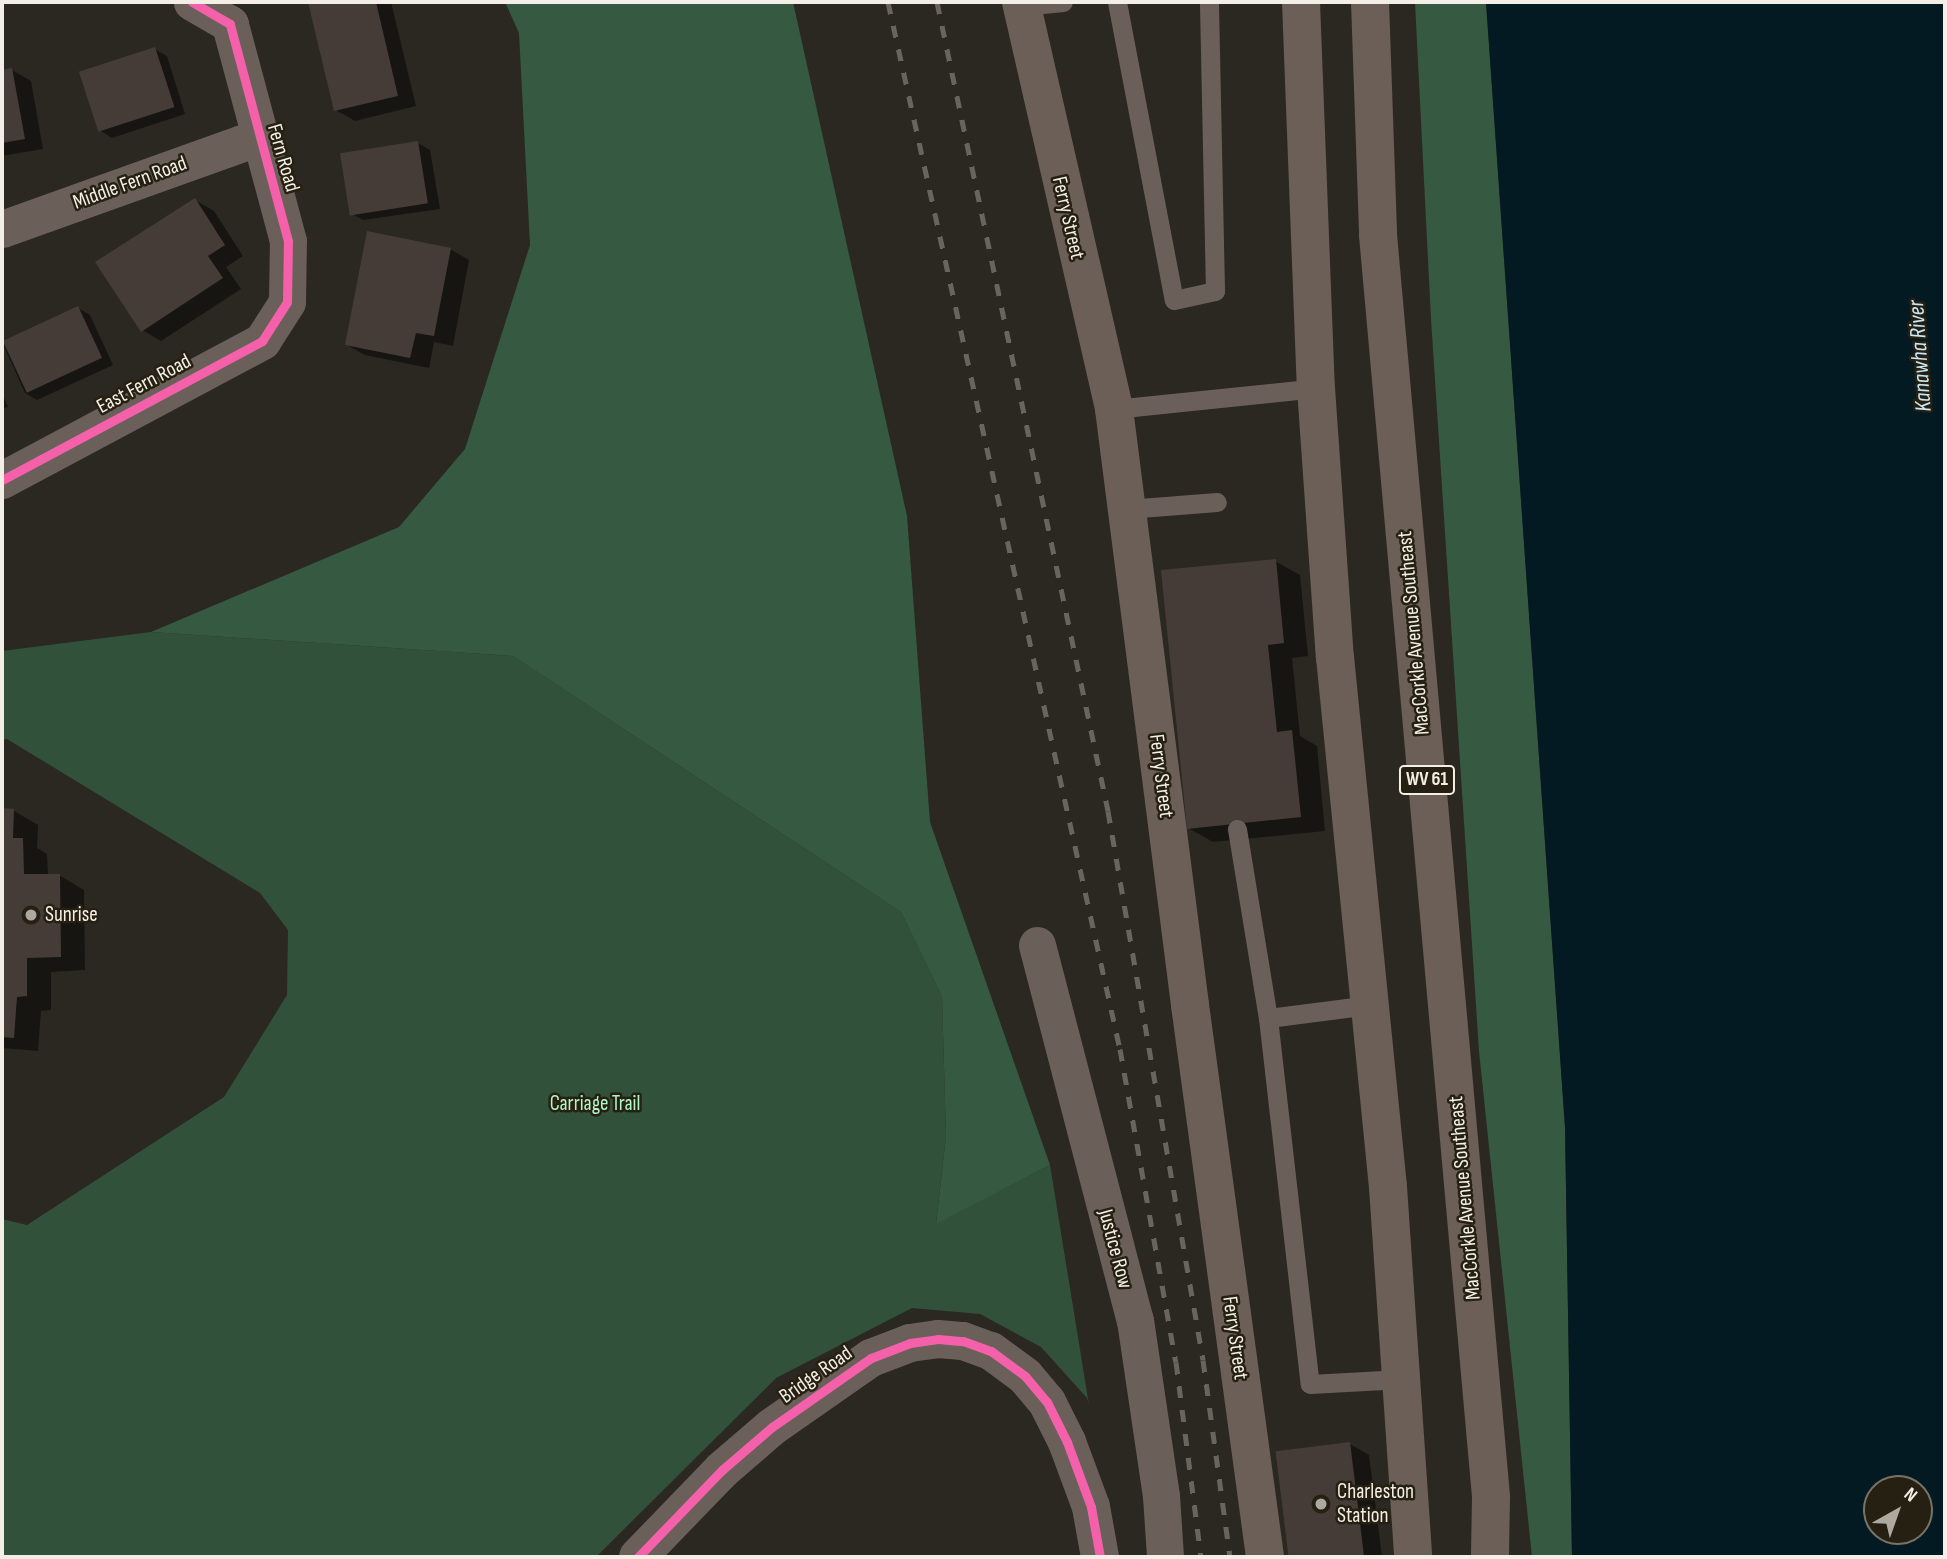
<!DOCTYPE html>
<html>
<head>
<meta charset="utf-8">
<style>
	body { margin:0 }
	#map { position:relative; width:1947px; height:1559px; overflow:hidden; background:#2b2821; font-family:"Sofia Sans Condensed",sans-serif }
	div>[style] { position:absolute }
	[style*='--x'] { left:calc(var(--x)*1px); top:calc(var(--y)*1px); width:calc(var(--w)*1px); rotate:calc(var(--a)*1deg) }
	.green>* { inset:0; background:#32513b }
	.forest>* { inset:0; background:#365941 }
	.water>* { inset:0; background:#041a23 }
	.shadow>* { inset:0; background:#0007 }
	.building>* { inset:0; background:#463c37; transform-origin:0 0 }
	.service>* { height:19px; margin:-9.5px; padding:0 9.5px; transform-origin:9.5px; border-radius:9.5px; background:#6b6059 }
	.minor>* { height:37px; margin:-18.5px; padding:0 18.5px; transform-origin:18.5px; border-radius:18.5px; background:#6b6059 }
	.tertiary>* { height:38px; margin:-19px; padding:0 19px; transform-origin:19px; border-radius:19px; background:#6b6059 }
	.primary>* { height:38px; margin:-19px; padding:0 19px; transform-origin:19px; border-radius:19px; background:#6c5f57 }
	.rail>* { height:5px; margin-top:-2.5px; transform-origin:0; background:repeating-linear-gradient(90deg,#69645c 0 12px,transparent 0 24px) }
	.cycleway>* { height:9px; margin:-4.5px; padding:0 4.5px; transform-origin:4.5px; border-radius:4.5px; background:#f560ab }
	.dots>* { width:19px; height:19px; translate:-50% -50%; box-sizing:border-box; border:4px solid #262012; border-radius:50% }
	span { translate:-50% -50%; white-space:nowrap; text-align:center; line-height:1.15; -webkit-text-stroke:5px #262012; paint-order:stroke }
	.shield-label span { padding:2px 5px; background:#262012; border:2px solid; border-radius:5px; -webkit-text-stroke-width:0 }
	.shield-label { font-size:19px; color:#f3efe6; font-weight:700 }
	.street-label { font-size:21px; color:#f3efe6 }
	.poi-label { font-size:21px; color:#f3efe6 }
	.left { translate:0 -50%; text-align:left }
	.park-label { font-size:21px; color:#aff5c5 }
	.water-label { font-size:23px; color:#c8e8f5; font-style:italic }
	.frame { position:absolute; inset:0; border:4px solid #f3efe6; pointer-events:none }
	.north { position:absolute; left:1863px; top:1475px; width:70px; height:70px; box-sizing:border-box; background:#262012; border:2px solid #787367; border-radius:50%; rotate:40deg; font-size:19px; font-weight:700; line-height:28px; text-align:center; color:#f3efe6 }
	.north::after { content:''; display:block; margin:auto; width:24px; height:32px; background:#ada9a1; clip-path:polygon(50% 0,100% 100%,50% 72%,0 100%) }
</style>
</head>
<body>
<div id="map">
	<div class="green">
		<i style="clip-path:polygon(151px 632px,513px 656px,901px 912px,942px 997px,946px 1136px,936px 1223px,1050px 1165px,1089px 1405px,1087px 1398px,1041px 1347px,980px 1314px,912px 1308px,776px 1378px,596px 1557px,2px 1557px,2px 1219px,27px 1225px,224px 1097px,287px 995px,288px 930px,260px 893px,7px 739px,2px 740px,2px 651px)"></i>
	</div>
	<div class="forest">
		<i style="clip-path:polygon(505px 2px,793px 2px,907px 516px,930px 822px,1050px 1165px,936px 1224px,946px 1136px,942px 997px,901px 912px,513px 656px,151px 632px,399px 527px,465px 449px,530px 245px,519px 33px)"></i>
		<i style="clip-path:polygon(1415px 2px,1486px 2px,1565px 1127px,1572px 1557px,1532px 1557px,1479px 1051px,1431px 319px)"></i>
	</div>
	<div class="water">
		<i style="clip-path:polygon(evenodd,1486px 2px,1945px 2px,1945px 1557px,1572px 1557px,1565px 1127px,1486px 2px,1877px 1489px,1919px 1489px,1919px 1531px,1877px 1531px,1877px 1489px)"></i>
	</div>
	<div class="shadow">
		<i style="clip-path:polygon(310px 2px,391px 2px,416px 106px,355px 121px,336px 110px)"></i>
		<i style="clip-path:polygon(154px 49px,167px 56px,185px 114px,112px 138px,99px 130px)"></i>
		<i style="clip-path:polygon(12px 70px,31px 81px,43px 149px,2px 156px,2px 72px)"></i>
		<i style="clip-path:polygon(418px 143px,430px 150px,440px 209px,363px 220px,350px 213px)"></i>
		<i style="clip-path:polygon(195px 200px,214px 211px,243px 256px,226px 267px,241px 289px,161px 341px,142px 330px)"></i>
		<i style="clip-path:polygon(450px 249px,469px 260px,453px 346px,434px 342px,429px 368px,365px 355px,347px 345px)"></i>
		<i style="clip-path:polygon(78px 308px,90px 315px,113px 365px,37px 400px,25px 393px,2px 342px)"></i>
		<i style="clip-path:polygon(2px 393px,8px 407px,2px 409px)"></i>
		<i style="clip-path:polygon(1275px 561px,1300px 575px,1308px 656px,1292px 658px,1300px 736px,1317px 746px,1325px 831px,1213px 842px,1188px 828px)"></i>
		<i style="clip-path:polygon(2px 810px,14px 811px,38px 825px,37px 848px,47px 854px,48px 875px,59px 875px,84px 890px,85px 970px,51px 972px,51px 1010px,41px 1011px,38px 1051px,2px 1048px)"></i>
		<i style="clip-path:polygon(1350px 1444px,1369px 1455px,1382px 1557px,1292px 1557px,1278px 1453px)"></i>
	</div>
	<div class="building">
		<i style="clip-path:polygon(308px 2px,376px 2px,398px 96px,334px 111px)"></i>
		<i style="left:155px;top:47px;width:63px;height:80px;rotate:72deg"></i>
		<i style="clip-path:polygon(12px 68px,25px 139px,2px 143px,2px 70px)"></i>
		<i style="left:418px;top:141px;width:63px;height:79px;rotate:81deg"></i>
		<i style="clip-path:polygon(195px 198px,225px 245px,208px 256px,223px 278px,141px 332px,95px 262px)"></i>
		<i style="clip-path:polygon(367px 231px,451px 248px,434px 336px,416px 333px,410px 358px,345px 345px)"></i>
		<i style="left:78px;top:306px;width:57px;height:83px;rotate:65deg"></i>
		<i style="clip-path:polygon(1276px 559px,1284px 643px,1268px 645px,1277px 732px,1292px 730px,1301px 817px,1187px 829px,1161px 570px)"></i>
		<i style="clip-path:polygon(2px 808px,14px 809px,13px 838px,23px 838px,24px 874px,60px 874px,61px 957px,27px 958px,27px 996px,17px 997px,14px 1038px,2px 1037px)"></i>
		<i style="left:1350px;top:1442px;width:116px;height:75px;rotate:83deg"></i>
	</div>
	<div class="service">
		<i style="--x:1117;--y:2;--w:303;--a:79.2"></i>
		<i style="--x:1174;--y:300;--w:42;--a:-12.4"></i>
		<i style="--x:1215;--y:291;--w:289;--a:-91.2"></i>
		<i style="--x:1022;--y:6;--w:41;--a:-5.6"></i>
		<i style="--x:1114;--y:409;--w:203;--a:-5.9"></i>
		<i style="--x:1127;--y:509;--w:90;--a:-4.4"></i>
		<i style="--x:1237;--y:829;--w:192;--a:80.7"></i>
		<i style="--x:1268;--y:1018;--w:368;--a:83.5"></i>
		<i style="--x:1310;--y:1384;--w:92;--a:-3.1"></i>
		<i style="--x:1268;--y:1018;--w:103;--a:-7.3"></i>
	</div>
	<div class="minor">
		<i style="--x:2;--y:229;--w:273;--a:-19.7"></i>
		<i style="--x:2;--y:480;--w:295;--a:-28.1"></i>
		<i style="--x:262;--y:341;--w:46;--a:-57.3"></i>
		<i style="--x:287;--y:302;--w:61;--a:-89.1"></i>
		<i style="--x:288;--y:241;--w:225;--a:-105"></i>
		<i style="--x:230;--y:24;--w:44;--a:-149.9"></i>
		<i style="--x:1037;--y:945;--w:388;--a:75.4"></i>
		<i style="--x:1135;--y:1320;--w:178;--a:81.6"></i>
		<i style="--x:1161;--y:1496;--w:61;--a:86.2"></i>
	</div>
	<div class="tertiary">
		<i style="--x:638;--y:1557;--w:121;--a:-46"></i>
		<i style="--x:722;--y:1470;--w:66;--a:-40.7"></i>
		<i style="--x:772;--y:1427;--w:121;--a:-34.9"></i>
		<i style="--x:871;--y:1358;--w:42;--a:-21"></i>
		<i style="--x:910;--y:1343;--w:28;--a:-8"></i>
		<i style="--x:938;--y:1339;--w:25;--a:5"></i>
		<i style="--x:963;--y:1341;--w:30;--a:20"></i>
		<i style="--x:991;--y:1351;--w:42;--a:36.3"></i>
		<i style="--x:1025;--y:1376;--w:34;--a:50"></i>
		<i style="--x:1047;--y:1402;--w:45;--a:63.4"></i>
		<i style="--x:1067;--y:1442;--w:69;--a:69.7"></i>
		<i style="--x:1091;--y:1507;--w:51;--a:79.8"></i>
	</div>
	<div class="primary">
		<i style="--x:1021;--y:2;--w:417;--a:77.1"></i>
		<i style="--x:1114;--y:409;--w:601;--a:82.73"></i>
		<i style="--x:1190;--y:1005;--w:557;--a:82.26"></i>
		<i style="--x:1301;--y:2;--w:386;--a:87.8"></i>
		<i style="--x:1316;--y:388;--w:270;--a:86"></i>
		<i style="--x:1335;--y:657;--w:533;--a:84.29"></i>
		<i style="--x:1388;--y:1187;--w:371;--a:86.1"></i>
		<i style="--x:1370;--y:2;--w:233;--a:88"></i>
		<i style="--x:1378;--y:235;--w:1267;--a:84.88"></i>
		<i style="--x:1491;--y:1497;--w:60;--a:91"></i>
	</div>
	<div class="rail">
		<i style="--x:888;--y:2;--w:1072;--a:77.51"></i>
		<i style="--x:1120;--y:1049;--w:318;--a:79.9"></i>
		<i style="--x:1176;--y:1362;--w:197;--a:82.7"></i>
		<i style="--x:937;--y:2;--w:827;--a:78.06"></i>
		<i style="--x:1108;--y:811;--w:557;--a:80.18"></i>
		<i style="--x:1203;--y:1360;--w:199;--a:82.2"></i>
	</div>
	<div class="cycleway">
		<i style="--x:2;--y:480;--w:295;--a:-28.1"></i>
		<i style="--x:262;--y:341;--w:46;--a:-57.3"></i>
		<i style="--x:287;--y:302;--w:61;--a:-89.1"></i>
		<i style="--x:288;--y:241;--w:225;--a:-105"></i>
		<i style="--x:230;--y:24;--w:44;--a:-149.9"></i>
		<i style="--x:638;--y:1557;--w:121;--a:-46"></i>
		<i style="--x:722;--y:1470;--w:66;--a:-40.7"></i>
		<i style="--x:772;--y:1427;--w:121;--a:-34.9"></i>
		<i style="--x:871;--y:1358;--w:42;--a:-21"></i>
		<i style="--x:910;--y:1343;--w:28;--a:-8"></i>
		<i style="--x:938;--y:1339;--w:25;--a:5"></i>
		<i style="--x:963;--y:1341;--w:30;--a:20"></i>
		<i style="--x:991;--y:1351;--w:42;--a:36.3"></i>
		<i style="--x:1025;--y:1376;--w:34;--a:50"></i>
		<i style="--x:1047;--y:1402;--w:45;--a:63.4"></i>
		<i style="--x:1067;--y:1442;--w:69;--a:69.7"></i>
		<i style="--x:1091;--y:1507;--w:51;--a:79.8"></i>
	</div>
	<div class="dots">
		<i style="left:31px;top:915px;background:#ada9a1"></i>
		<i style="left:1321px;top:1504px;background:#ada9a1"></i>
	</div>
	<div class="shield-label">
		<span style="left:1427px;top:780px">WV 61</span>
	</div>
	<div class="street-label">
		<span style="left:283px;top:158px;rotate:74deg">Fern Road</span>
		<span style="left:130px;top:183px;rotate:-20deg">Middle Fern Road</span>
		<span style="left:1068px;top:218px;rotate:77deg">Ferry Street</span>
		<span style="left:144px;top:384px;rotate:-28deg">East Fern Road</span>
		<span style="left:1414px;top:633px;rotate:-95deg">MacCorkle Avenue Southeast</span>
		<span style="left:1161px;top:776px;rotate:83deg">Ferry Street</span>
		<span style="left:1465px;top:1198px;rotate:-95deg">MacCorkle Avenue Southeast</span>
		<span style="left:1115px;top:1249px;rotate:75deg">Justice Row</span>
		<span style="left:1235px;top:1338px;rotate:82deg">Ferry Street</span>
		<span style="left:816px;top:1375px;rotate:-35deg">Bridge Road</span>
	</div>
	<div class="poi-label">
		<span class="left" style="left:45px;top:915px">Sunrise</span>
		<span class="left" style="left:1337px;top:1504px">Charleston<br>Station</span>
	</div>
	<div class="park-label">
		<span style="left:595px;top:1104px">Carriage Trail</span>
	</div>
	<div class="water-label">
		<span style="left:1920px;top:356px;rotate:-94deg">Kanawha River</span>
	</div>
	<div class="frame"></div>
	<div class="north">N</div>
</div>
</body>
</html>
